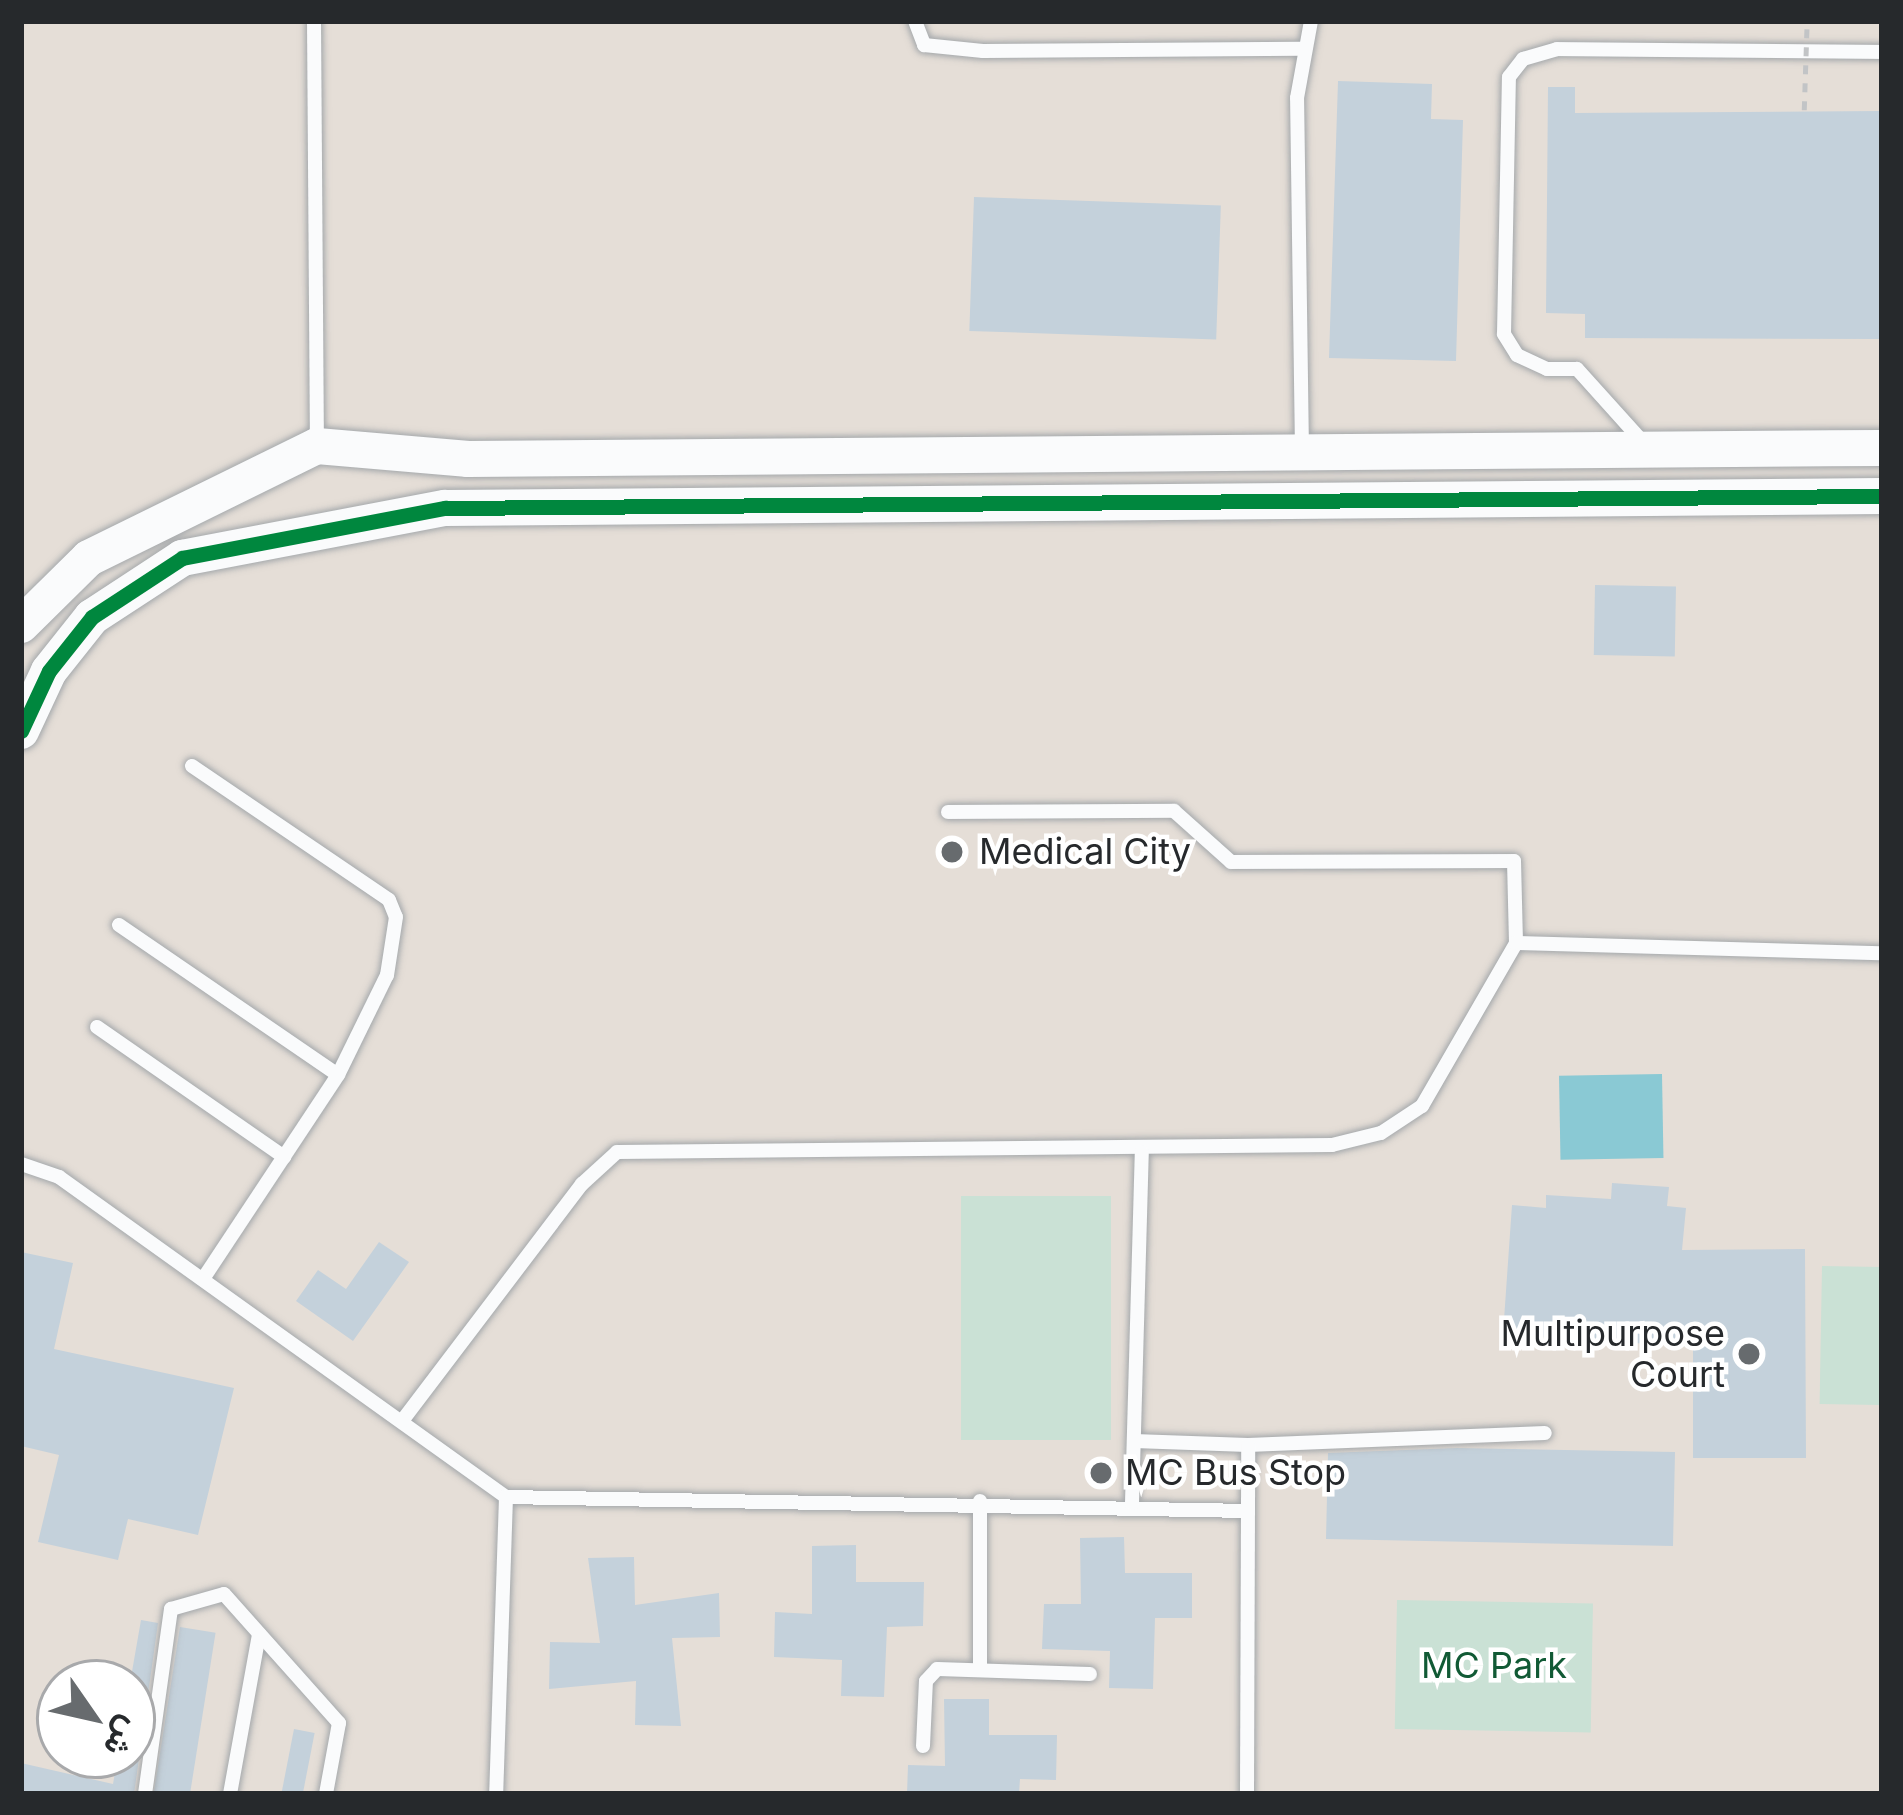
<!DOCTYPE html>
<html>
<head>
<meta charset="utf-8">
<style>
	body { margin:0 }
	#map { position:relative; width:1903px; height:1815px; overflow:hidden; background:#e1e6ea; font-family:Inter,Vazirmatn,sans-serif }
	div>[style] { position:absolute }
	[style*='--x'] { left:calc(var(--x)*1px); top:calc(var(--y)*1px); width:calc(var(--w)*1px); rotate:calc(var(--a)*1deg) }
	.medical>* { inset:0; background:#e5ded7 }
	.green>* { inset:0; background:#cae1d5; transform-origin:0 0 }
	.water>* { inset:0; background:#8ac9d4; transform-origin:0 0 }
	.building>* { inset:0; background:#c4d1db; transform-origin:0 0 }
	.roads { filter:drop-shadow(0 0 3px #a4a8ab) drop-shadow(0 0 3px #a4a8ab) }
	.lane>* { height:14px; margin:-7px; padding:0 7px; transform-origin:7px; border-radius:7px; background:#fafbfc }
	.secondary>* { height:36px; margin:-18px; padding:0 18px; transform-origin:18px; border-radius:18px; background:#fafbfc }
	.path-bridge>* { height:4.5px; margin-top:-2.25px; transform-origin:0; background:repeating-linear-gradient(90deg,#c2c4c6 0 9px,transparent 0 18px) }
	.cycleway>* { height:15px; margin:-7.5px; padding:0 7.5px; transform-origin:7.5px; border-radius:7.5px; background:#00873e }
	.dots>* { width:33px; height:33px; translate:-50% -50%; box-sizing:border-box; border:6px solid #fff; border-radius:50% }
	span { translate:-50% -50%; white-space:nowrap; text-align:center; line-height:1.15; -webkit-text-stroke:9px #fff; paint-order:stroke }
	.poi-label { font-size:36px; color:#26292c }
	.left { translate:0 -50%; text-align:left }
	.right { translate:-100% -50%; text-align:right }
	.park-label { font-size:36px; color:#115a35 }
	.frame { position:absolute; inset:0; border:24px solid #26292c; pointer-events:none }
	.north { position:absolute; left:36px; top:1659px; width:120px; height:120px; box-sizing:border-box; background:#fff; border:3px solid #a8a9ab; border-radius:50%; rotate:124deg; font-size:33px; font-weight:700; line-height:48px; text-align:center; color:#26292c }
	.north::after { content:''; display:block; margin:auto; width:42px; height:54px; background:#676b6e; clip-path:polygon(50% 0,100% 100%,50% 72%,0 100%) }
</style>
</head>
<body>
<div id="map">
	<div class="medical">
		<i style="clip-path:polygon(evenodd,21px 21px,1882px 21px,1882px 1794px,21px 1794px,21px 21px,60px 1683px,132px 1683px,132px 1755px,60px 1755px,60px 1683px)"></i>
	</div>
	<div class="green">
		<i style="left:961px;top:1196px;width:150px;height:244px"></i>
		<i style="left:1822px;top:1266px;width:60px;height:138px;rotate:1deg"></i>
		<i style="left:1397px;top:1600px;width:196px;height:129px;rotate:1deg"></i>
	</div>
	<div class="water">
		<i style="left:1662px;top:1074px;width:84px;height:103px;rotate:89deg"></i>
	</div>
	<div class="building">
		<i style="clip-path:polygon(1338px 81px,1432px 84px,1431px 119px,1463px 120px,1456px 361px,1329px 358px)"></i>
		<i style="clip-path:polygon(1548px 87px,1575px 87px,1575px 113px,1882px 111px,1882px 339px,1585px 338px,1585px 314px,1546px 313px)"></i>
		<i style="left:974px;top:197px;width:247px;height:134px;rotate:2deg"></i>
		<i style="left:1595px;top:585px;width:81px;height:70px;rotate:1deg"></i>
		<i style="clip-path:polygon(1612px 1183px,1669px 1187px,1667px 1206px,1686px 1208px,1682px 1250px,1805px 1249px,1806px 1458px,1693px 1458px,1693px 1347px,1503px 1334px,1512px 1205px,1546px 1208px,1546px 1195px,1611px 1199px)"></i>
		<i style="clip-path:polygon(379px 1242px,409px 1262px,353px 1341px,296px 1301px,318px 1270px,346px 1289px)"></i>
		<i style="clip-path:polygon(21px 1252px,73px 1263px,54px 1349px,234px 1388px,198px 1535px,128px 1519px,118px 1560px,38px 1542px,59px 1455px,21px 1446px)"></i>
		<i style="clip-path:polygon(1457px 1448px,1675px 1452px,1673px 1546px,1326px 1539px,1328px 1453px)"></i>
		<i style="clip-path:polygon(1124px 1537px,1125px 1573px,1192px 1573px,1192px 1618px,1155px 1618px,1153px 1689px,1109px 1688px,1110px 1651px,1042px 1649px,1044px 1604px,1081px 1604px,1080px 1538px)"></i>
		<i style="clip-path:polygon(856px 1545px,856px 1582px,924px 1582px,923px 1626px,887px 1627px,884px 1697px,841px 1696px,842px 1660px,774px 1657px,775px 1612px,812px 1614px,812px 1546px)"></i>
		<i style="clip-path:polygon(634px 1557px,635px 1605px,719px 1593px,720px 1637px,672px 1638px,681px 1726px,635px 1725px,636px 1681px,549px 1689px,550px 1642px,600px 1643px,588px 1558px)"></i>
		<i style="clip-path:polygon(141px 1620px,158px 1623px,134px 1794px,21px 1794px,21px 1763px,113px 1784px,118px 1755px,132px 1755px,130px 1683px)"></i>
		<i style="left:180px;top:1627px;width:36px;height:169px;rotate:9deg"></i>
		<i style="clip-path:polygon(944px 1699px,989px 1699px,989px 1735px,1057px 1735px,1056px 1780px,1020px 1779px,1019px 1794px,907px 1794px,908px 1765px,945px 1766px)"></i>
		<i style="left:294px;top:1729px;width:21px;height:66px;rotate:11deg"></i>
	</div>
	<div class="roads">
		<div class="lane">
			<i style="--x:314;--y:21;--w:421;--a:89.6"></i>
			<i style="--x:915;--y:21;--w:26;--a:69"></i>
			<i style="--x:924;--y:45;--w:59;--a:5.8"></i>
			<i style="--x:983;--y:51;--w:318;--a:-0.4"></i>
			<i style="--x:1641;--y:440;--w:96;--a:-132"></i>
			<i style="--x:1577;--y:369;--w:30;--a:180"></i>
			<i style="--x:1547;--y:369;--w:33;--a:-155"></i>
			<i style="--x:1517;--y:355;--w:25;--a:-122"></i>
			<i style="--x:1504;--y:334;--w:257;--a:-88.9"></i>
			<i style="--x:1509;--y:77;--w:23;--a:-52"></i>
			<i style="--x:1523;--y:59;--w:35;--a:-16"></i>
			<i style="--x:1557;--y:49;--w:325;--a:0.5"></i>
			<i style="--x:1302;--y:451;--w:353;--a:-90.8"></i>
			<i style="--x:1297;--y:98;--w:78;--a:-79.7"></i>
			<i style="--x:192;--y:766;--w:238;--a:34.2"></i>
			<i style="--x:389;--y:900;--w:18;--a:68"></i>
			<i style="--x:396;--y:917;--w:59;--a:98.8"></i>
			<i style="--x:387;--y:975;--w:111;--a:116.1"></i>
			<i style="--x:338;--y:1075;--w:245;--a:123.5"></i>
			<i style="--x:948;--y:812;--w:226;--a:-0.3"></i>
			<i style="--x:1174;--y:811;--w:76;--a:41.8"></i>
			<i style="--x:1231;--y:862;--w:283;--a:-0.2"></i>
			<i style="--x:1514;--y:861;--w:82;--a:88.6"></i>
			<i style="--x:119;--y:925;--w:265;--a:34.4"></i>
			<i style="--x:97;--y:1027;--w:228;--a:34.8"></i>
			<i style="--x:21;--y:1164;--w:40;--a:18.9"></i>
			<i style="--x:59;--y:1177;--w:550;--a:35.6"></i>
			<i style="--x:506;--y:1497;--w:297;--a:91.9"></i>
			<i style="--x:402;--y:1421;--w:298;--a:-52.8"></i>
			<i style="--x:582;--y:1184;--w:47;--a:-42.4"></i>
			<i style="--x:617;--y:1152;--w:715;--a:-0.56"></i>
			<i style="--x:1332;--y:1145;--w:50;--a:-13.8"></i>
			<i style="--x:1381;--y:1133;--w:49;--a:-33.4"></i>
			<i style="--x:1422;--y:1106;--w:188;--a:-60"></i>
			<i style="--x:1516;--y:943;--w:366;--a:1.6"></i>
			<i style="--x:1134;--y:1441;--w:114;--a:2"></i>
			<i style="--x:1248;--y:1445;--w:297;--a:-2.3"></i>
			<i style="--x:506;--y:1497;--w:742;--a:1.08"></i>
			<i style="--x:980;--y:1501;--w:168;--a:90"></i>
			<i style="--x:1132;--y:1503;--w:351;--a:-88.4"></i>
			<i style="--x:923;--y:1746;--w:65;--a:-87.4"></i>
			<i style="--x:926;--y:1681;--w:16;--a:-47"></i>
			<i style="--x:937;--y:1669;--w:153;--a:1.9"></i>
			<i style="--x:145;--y:1794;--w:187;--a:-82"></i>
			<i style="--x:171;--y:1609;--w:55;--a:-15.8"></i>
			<i style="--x:224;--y:1594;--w:173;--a:48.3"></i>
			<i style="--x:339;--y:1723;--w:72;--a:100.4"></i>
			<i style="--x:230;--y:1794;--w:163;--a:-79.7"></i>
			<i style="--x:1247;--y:1794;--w:349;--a:-89.8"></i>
		</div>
		<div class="secondary">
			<i style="--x:21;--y:625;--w:95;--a:-44.6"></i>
			<i style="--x:89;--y:558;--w:254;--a:-26.2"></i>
			<i style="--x:317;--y:446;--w:152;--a:4.9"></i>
			<i style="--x:468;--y:459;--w:1414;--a:-0.45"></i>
			<i style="--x:21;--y:731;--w:66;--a:-65"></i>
			<i style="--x:49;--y:671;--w:69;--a:-51.5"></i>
			<i style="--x:92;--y:617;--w:108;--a:-33.2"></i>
			<i style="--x:182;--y:558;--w:268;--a:-10.8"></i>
			<i style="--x:445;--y:508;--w:1437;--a:-0.48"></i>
		</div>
	</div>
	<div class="path-bridge">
		<i style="--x:1804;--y:110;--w:89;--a:-88.1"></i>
	</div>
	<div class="cycleway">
		<i style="--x:21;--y:731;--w:66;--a:-65"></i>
		<i style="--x:49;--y:671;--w:69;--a:-51.5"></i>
		<i style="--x:92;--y:617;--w:108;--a:-33.2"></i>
		<i style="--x:182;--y:558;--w:268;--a:-10.8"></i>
		<i style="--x:445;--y:508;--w:1437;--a:-0.48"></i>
	</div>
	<div class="dots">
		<i style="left:952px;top:852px;background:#676b6e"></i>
		<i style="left:1749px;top:1354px;background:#676b6e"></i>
		<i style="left:1101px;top:1473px;background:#676b6e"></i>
	</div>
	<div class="poi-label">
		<span class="left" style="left:979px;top:852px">Medical City</span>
		<span class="right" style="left:1725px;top:1354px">Multipurpose<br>Court</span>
		<span class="left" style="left:1125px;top:1473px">MC Bus Stop</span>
	</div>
	<div class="park-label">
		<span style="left:1494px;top:1666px">MC Park</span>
	</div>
	<div class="frame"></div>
	<div class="north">ش</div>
</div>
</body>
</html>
